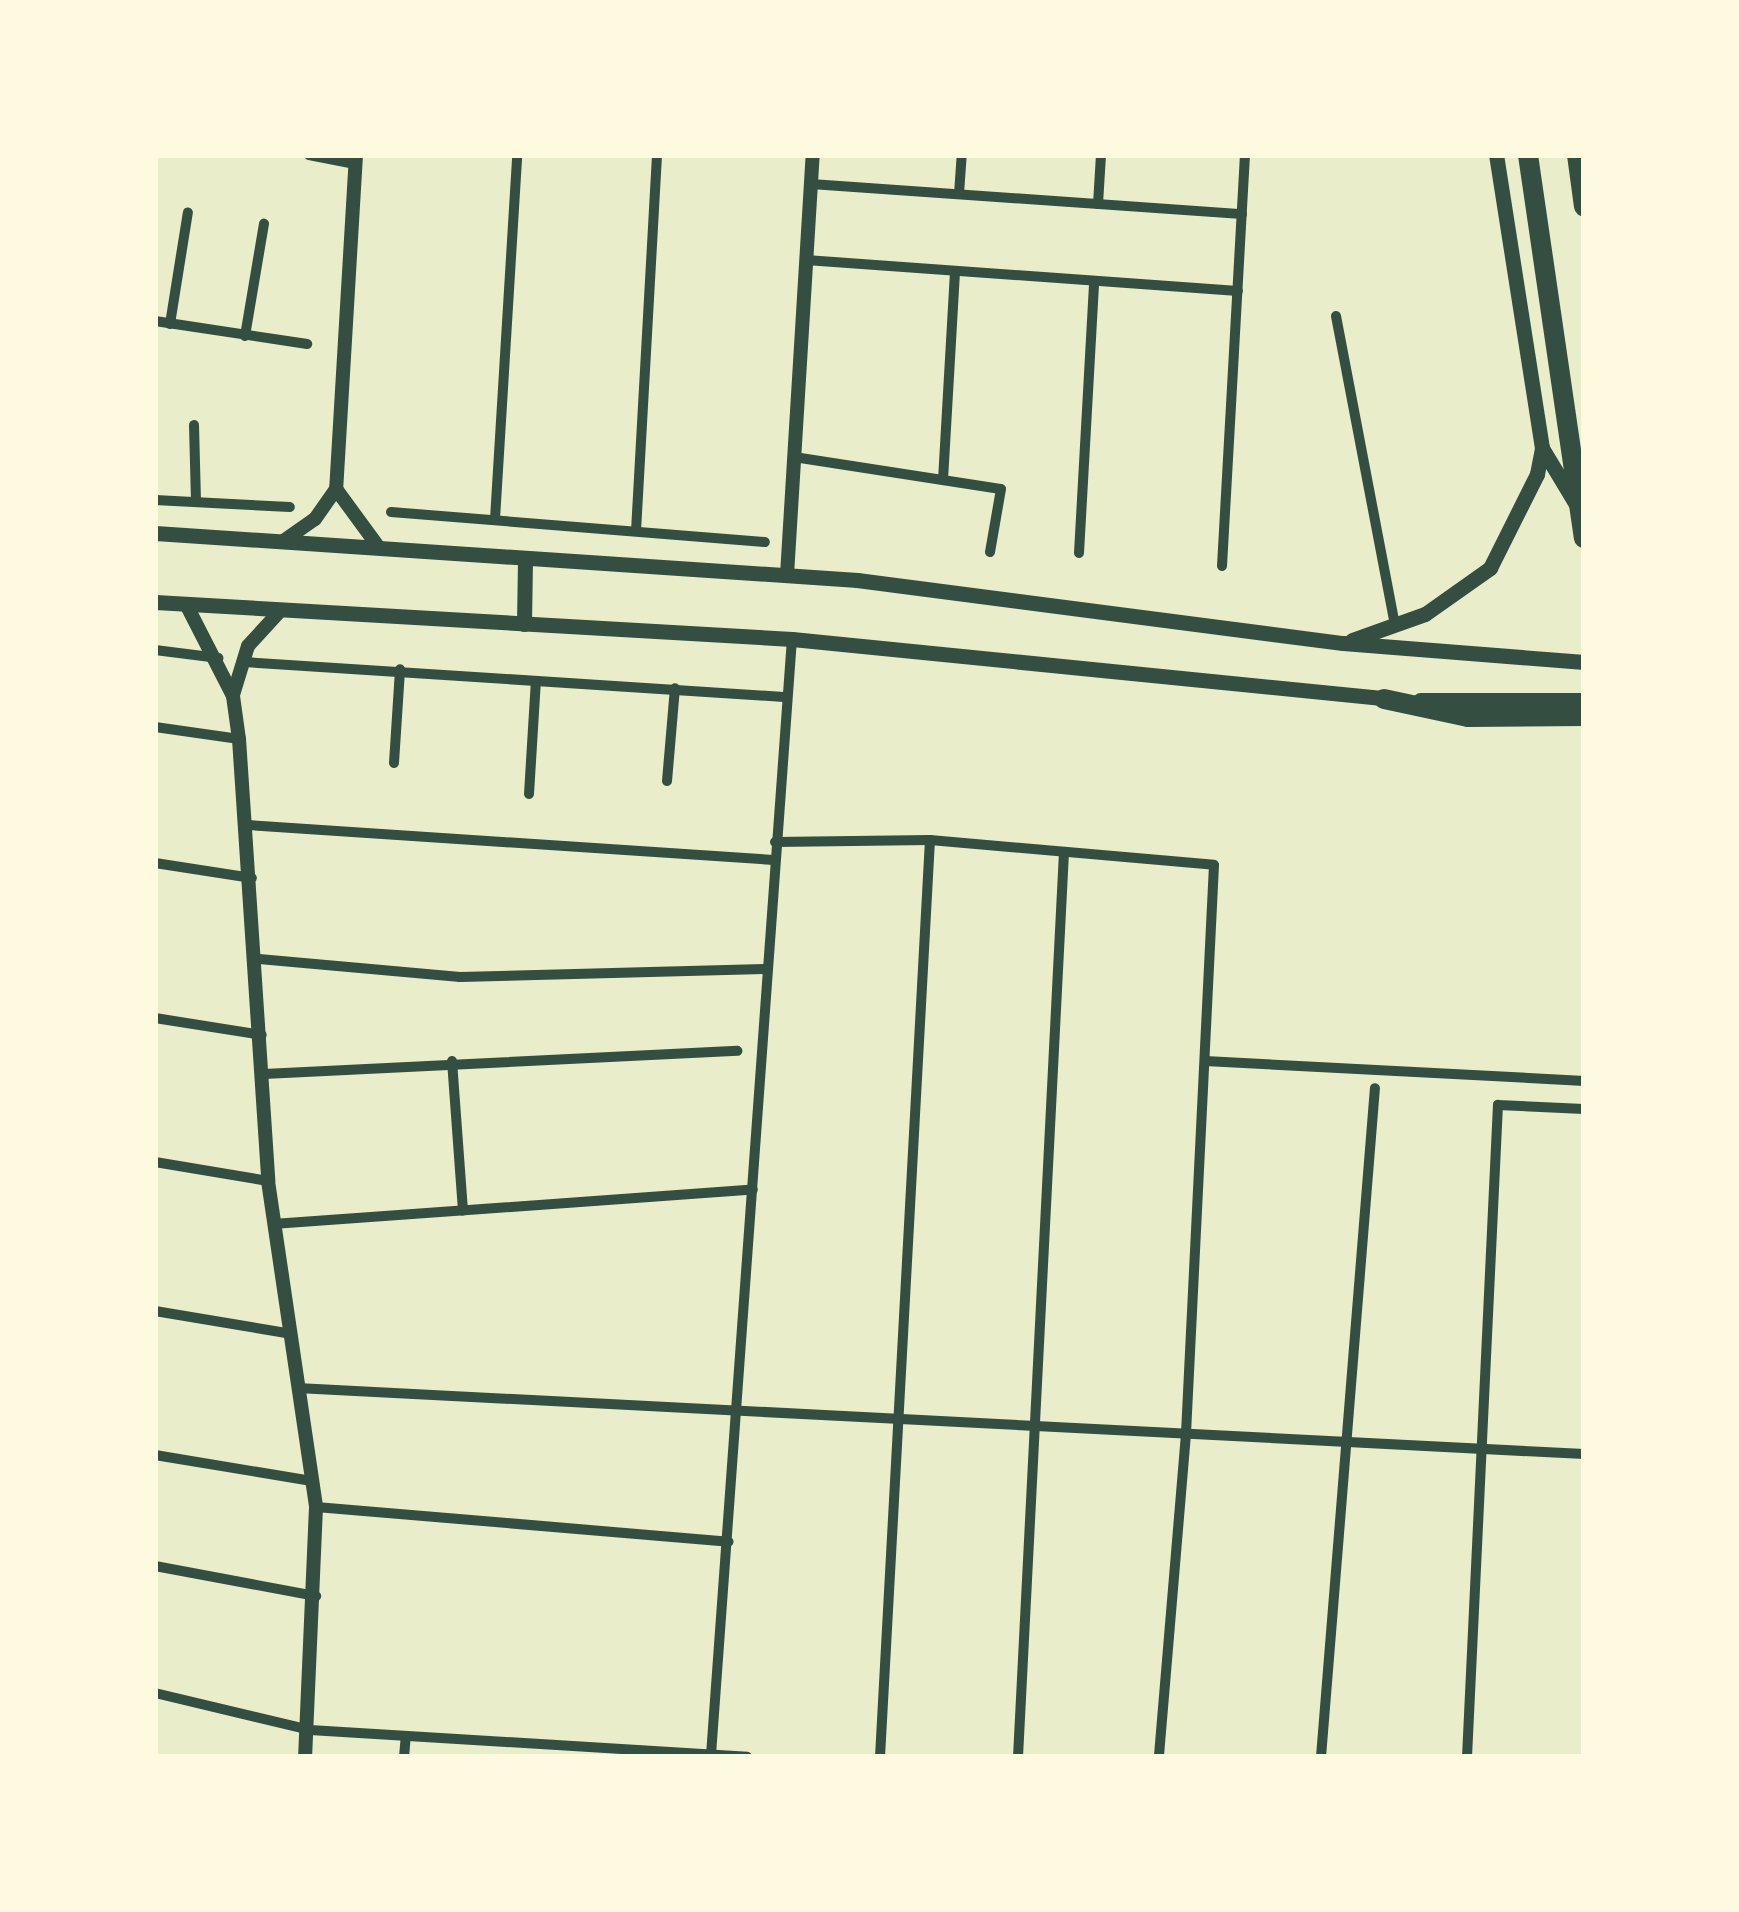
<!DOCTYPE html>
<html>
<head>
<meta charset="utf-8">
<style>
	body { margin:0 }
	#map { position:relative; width:1739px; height:1912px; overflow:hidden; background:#e9edc9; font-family:"Roboto Condensed",sans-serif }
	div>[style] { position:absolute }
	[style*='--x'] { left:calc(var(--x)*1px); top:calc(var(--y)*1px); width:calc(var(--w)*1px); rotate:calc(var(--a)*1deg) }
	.minor>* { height:10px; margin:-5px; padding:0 5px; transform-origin:5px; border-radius:5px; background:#344e41 }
	.tertiary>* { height:14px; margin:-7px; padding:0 7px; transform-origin:7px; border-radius:7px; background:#344e41 }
	.secondary>* { height:15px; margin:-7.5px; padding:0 7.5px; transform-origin:7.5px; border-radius:7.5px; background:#344e41 }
	.trunk>* { height:20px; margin:-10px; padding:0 10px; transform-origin:10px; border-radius:10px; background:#344e41 }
	span { translate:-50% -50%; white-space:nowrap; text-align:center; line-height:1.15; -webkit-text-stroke:9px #fefae0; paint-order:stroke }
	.frame { position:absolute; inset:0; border:158px solid #fefae0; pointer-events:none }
</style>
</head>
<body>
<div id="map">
	<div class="minor">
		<i style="--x:309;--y:155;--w:47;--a:11.1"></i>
		<i style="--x:811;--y:184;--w:432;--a:4"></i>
		<i style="--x:959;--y:194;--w:39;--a:-86"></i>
		<i style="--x:1098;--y:204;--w:49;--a:-86.5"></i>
		<i style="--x:806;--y:260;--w:433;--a:4.1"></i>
		<i style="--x:1336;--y:316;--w:315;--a:79.2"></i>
		<i style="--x:155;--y:321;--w:154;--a:8.6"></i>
		<i style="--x:170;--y:324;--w:113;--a:-80.9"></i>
		<i style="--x:245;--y:336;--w:114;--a:-80.4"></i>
		<i style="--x:194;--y:425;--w:77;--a:88.5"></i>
		<i style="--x:794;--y:457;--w:209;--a:8.8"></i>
		<i style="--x:1001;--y:489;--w:64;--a:99.9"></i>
		<i style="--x:943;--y:480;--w:209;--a:-86.7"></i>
		<i style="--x:155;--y:500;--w:135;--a:3"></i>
		<i style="--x:391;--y:512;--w:375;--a:4.6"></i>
		<i style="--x:495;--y:519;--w:365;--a:-86.5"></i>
		<i style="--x:636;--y:531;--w:377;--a:-86.8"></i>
		<i style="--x:1079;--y:553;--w:272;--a:-86.8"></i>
		<i style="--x:1222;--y:566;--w:412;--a:-86.8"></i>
		<i style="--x:155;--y:650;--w:64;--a:7.2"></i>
		<i style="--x:244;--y:662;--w:541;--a:3.71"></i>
		<i style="--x:155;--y:727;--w:85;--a:8.1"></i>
		<i style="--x:394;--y:763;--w:94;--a:-86.3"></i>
		<i style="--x:667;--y:781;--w:93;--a:-85.1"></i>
		<i style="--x:529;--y:794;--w:113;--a:-86.5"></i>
		<i style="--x:247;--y:825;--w:528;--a:3.8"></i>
		<i style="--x:775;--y:842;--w:155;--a:-0.7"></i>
		<i style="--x:930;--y:840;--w:285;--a:5"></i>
		<i style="--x:1214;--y:865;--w:570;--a:92.82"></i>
		<i style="--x:1186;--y:1434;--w:324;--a:94.8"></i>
		<i style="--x:155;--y:863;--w:98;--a:8.8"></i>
		<i style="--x:259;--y:959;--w:202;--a:5.1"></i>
		<i style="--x:460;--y:977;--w:307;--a:-1.5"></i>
		<i style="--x:155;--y:1018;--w:108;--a:9"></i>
		<i style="--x:452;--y:1061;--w:150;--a:85.8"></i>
		<i style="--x:1205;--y:1061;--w:380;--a:3"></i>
		<i style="--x:264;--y:1074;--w:474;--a:-2.8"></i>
		<i style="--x:155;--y:1162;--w:115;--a:9.5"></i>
		<i style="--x:273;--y:1224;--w:481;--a:-4.1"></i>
		<i style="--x:155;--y:1311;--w:133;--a:9.5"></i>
		<i style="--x:297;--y:1388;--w:1289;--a:2.94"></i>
		<i style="--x:155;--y:1455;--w:159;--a:9.4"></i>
		<i style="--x:316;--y:1507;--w:414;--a:4.8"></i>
		<i style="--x:155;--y:1566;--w:164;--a:10.6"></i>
		<i style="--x:155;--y:1693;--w:159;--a:13.4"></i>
		<i style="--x:310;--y:1730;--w:438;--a:3.5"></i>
		<i style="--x:711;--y:1755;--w:1119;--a:-85.85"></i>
		<i style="--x:404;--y:1757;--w:21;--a:-85"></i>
		<i style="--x:880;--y:1757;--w:918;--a:-86.88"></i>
		<i style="--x:1018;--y:1757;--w:906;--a:-87.09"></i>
		<i style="--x:1321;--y:1757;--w:671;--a:-85.39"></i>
		<i style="--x:1467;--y:1757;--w:653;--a:-87.28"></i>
		<i style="--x:1498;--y:1105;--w:86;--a:2.7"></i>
	</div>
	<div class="tertiary">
		<i style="--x:356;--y:155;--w:335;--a:93.4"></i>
		<i style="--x:336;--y:489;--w:69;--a:53.8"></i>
		<i style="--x:282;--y:542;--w:40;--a:-34.9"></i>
		<i style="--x:315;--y:519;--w:37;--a:-55"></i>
		<i style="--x:787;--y:575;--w:421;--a:-86.5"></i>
		<i style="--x:186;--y:604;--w:103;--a:62.9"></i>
		<i style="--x:233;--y:696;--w:43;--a:82.1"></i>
		<i style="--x:239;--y:739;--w:443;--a:86.2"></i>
		<i style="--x:268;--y:1181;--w:330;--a:81.6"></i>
		<i style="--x:316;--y:1507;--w:250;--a:92.5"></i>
		<i style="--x:233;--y:695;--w:51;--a:-73"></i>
		<i style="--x:248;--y:646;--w:49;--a:-47.5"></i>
	</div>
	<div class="secondary">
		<i style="--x:1542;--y:448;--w:79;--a:58.9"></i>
		<i style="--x:155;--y:533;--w:704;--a:3.83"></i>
		<i style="--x:857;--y:580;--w:490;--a:7.4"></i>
		<i style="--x:1343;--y:643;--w:242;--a:4.5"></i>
		<i style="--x:155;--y:602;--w:638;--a:3.32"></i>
		<i style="--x:792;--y:639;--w:603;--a:5.71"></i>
		<i style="--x:524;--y:624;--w:66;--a:-89.1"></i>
		<i style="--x:1352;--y:640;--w:77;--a:-19.6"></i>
		<i style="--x:1425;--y:614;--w:80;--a:-35.3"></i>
		<i style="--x:1490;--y:568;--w:105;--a:-63.4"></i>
		<i style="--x:1537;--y:474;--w:26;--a:-79"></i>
		<i style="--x:1542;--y:448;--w:297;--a:-98.9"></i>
		<i style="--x:1420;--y:700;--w:164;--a:0"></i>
	</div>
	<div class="trunk">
		<i style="--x:1528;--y:155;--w:387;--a:81.7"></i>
		<i style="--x:1577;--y:155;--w:52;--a:82.3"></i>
		<i style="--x:1384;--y:699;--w:86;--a:12.1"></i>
		<i style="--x:1468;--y:717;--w:116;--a:-0.5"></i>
	</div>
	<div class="frame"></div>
</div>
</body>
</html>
